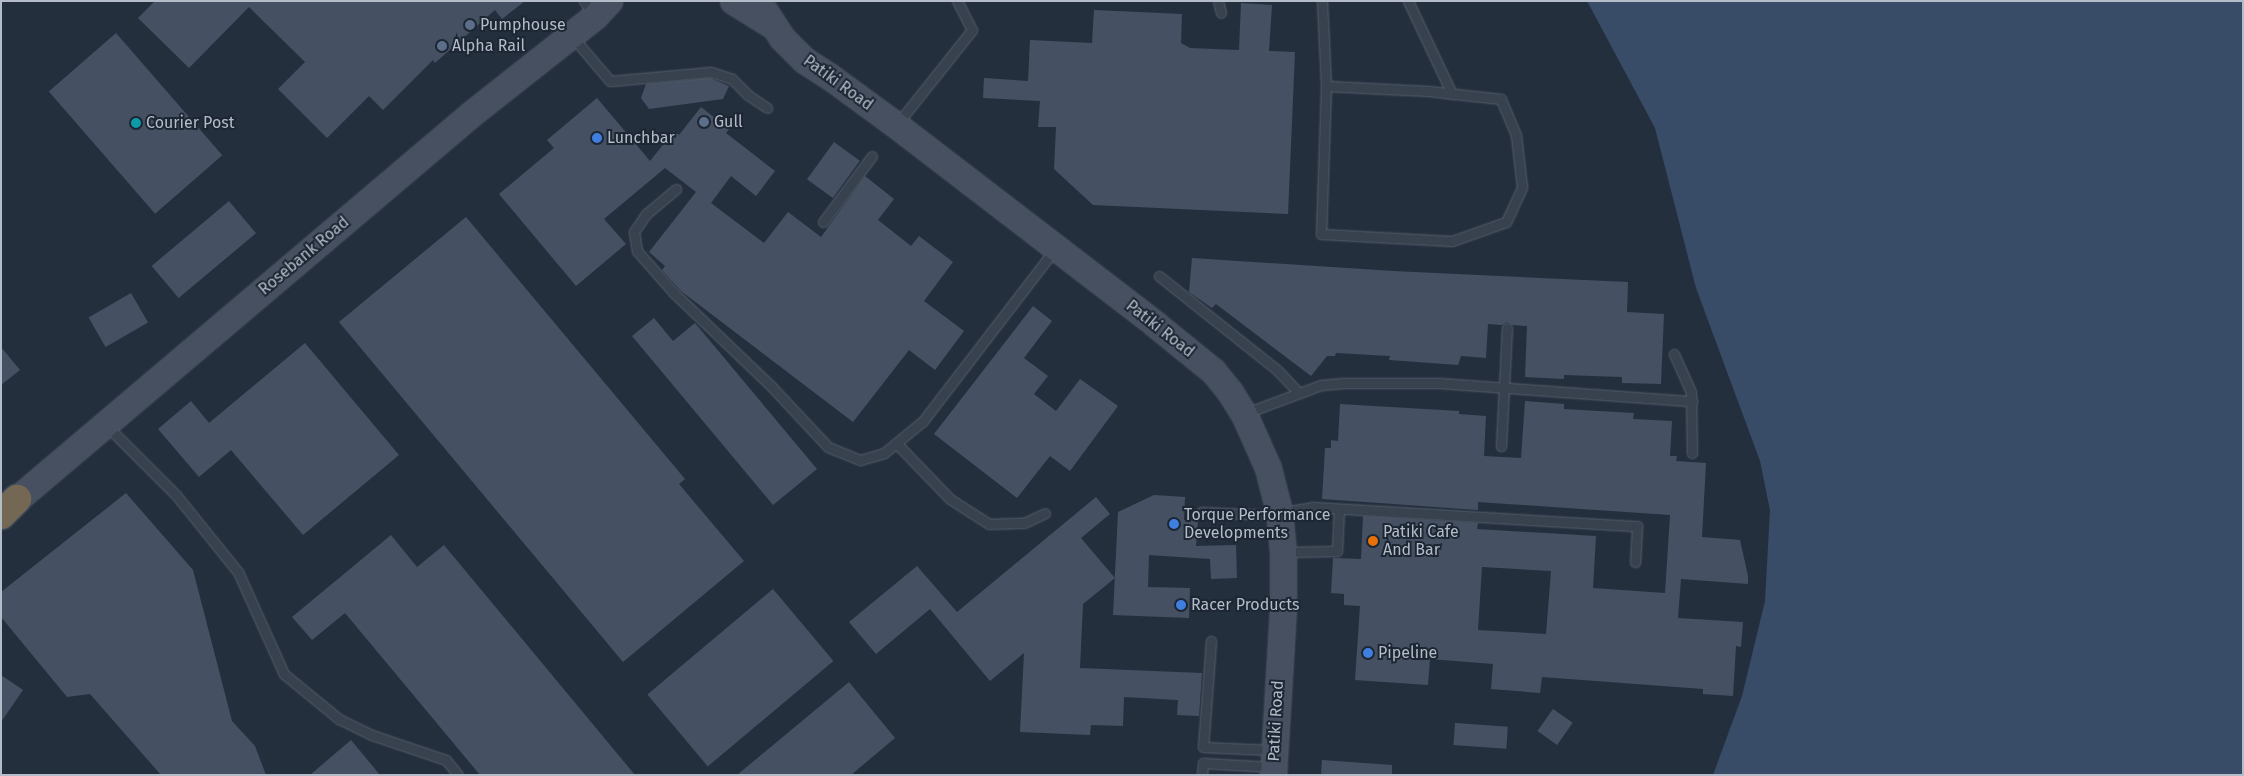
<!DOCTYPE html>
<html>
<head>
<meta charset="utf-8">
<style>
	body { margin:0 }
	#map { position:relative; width:2244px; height:776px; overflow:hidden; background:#242f3e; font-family:"Fira Sans",sans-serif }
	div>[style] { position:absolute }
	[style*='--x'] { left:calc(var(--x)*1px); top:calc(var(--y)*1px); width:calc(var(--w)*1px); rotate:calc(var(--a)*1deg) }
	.water>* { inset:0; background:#394c67 }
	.building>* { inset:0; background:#455162; transform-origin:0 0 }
	.roads { filter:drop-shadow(0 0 1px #565f6c) drop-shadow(0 0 1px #565f6c) }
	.service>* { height:9px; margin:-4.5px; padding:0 4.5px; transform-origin:4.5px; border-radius:4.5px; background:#38414e }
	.secondary>* { height:25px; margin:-12.5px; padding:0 12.5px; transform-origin:12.5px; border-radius:12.5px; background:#465061 }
	.motorway>* { height:28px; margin:-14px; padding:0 14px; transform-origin:14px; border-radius:14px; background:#746855 }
	.dots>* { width:14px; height:14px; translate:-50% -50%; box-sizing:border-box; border:2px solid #1d2633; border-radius:50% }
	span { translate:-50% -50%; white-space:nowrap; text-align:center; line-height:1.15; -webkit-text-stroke:4px #1d2633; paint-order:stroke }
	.poi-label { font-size:16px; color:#b4bcc9 }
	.left { translate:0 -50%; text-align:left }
	.street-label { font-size:16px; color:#b4bcc9 }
	.frame { position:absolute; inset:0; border:2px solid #b4bcc9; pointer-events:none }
</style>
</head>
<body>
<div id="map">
	<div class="water">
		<i style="clip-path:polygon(1587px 1px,2243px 1px,2243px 775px,1713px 775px,1742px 696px,1765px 601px,1770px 510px,1760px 461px,1696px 288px,1655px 128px)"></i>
	</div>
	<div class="building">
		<i style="clip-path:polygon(155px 1px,525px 1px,502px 19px,495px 10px,435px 63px,433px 60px,383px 110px,369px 96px,327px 138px,278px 89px,305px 62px,249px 7px,189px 68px,138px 18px)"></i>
		<i style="clip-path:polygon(1241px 3px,1272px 5px,1269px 51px,1295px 52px,1288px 214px,1093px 205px,1054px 169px,1056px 127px,1038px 127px,1040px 101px,983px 98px,984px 78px,1028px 81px,1030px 40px,1092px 43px,1094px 10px,1182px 14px,1181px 43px,1190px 48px,1239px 50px)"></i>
		<i style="left:116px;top:33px;width:162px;height:89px;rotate:49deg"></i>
		<i style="clip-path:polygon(710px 78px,729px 86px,723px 99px,649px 109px,641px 98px,646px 84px)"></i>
		<i style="clip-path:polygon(597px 98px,650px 161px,674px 131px,679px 135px,701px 107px,729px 129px,726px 133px,775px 171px,756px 196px,731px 176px,711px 203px,764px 243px,788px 212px,821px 237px,865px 176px,894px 199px,878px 220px,911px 246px,919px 236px,953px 262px,924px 301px,964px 331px,935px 370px,909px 350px,853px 422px,681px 291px,662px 270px,665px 266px,649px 252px,696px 192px,665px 168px,604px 219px,626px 244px,576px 286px,499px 194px,554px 148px,547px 140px)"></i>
		<i style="left:834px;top:142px;width:32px;height:46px;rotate:36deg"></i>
		<i style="left:229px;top:201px;width:42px;height:101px;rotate:50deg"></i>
		<i style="clip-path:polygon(466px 217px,685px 479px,679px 484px,744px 561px,623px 662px,339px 322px)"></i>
		<i style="clip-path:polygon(1192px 258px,1393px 271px,1628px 282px,1627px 312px,1664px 314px,1661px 384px,1622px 383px,1622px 377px,1564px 375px,1564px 379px,1525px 377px,1527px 326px,1512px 325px,1507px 322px,1502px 325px,1488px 324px,1486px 358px,1461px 356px,1458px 365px,1389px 360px,1390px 356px,1336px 353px,1335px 356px,1327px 356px,1311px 376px,1216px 304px,1212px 308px,1189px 292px)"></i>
		<i style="left:131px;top:293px;width:34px;height:49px;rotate:60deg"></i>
		<i style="clip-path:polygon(1033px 306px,1052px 321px,1024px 358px,1048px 376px,1034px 394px,1056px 411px,1080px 379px,1118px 406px,1070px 471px,1050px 456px,1017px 498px,934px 434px)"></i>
		<i style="clip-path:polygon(654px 318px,673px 341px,695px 323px,817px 469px,773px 505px,632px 336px)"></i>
		<i style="clip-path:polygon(305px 343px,399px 455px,303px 535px,231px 450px,199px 477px,158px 429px,191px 401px,209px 423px)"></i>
		<i style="clip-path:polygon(1px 347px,20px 370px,1px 385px)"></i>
		<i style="clip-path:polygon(evenodd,1525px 401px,1564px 404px,1564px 409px,1634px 413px,1633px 419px,1672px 421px,1670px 456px,1677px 456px,1676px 461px,1706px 463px,1702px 537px,1740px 540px,1748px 576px,1748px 584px,1681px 579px,1678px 618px,1743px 622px,1741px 647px,1736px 646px,1733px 696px,1703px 694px,1703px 689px,1542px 677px,1540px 693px,1491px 689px,1493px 664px,1430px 659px,1428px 685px,1355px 680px,1360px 606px,1344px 605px,1344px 594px,1331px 593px,1333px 558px,1361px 559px,1363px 516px,1478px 523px,1477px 529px,1596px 536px,1593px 588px,1665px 593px,1670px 515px,1478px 502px,1478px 510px,1322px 499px,1325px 448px,1331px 448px,1331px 440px,1338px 441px,1340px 404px,1459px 411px,1459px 414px,1486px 416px,1484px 456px,1521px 458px,1525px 401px,1482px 567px,1551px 571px,1546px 634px,1478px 630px,1482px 567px)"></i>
		<i style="clip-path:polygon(126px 493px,193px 570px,232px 721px,255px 746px,266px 775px,161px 775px,90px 694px,67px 697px,1px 617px,1px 592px)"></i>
		<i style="clip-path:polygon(1154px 495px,1185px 497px,1184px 520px,1198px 521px,1196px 546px,1236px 545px,1237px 578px,1211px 579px,1210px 559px,1149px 555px,1148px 587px,1190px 588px,1189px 618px,1113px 615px,1118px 512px)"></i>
		<i style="clip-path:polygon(1096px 497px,1110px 514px,1081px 538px,1115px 578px,1083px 604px,1080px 668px,1202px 673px,1199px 716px,1177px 715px,1178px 700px,1124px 697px,1123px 726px,1091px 725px,1090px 735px,1020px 732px,1024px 653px,990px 681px,930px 609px,876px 654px,849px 622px,917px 566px,957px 612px)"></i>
		<i style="clip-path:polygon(391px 535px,417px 567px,444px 545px,635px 775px,480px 775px,345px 613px,312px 640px,292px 617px)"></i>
		<i style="left:773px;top:589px;width:94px;height:164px;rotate:50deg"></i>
		<i style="clip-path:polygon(1px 675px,23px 690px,1px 722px)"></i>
		<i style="clip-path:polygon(849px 682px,895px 738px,851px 775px,737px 775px)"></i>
		<i style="left:1553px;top:709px;width:24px;height:27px;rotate:35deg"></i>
		<i style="left:1455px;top:723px;width:53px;height:22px;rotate:4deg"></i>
		<i style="clip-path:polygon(351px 740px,380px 775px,310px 775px)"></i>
		<i style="clip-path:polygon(1322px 760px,1392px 765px,1392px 775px,1321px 775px)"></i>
	</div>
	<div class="roads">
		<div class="service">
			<i style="--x:584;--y:1;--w:17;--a:54"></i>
			<i style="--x:1218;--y:1;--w:12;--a:76"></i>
			<i style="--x:1322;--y:1;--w:85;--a:87.3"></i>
			<i style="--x:1326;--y:86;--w:148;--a:91.9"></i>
			<i style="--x:1321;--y:234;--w:131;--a:3.1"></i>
			<i style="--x:1452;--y:241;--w:57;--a:-19.4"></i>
			<i style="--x:1506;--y:222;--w:38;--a:-65"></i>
			<i style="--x:1522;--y:187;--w:52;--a:-96.6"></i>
			<i style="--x:1516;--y:135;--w:39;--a:-113"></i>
			<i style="--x:1501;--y:99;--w:73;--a:-173.7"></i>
			<i style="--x:1428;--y:91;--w:102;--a:-177.2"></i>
			<i style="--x:1408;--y:1;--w:103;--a:64.7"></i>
			<i style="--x:571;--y:35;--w:60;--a:49.7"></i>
			<i style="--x:610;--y:81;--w:101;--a:-5.1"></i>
			<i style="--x:711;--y:72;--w:22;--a:18"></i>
			<i style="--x:732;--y:79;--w:23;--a:45"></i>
			<i style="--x:748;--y:95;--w:23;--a:34"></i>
			<i style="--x:898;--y:123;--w:119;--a:-51.5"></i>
			<i style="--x:972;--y:30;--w:33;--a:-117"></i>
			<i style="--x:676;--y:189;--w:39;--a:140"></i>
			<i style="--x:646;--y:214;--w:22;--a:124"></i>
			<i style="--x:634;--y:232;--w:19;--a:81"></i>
			<i style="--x:637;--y:251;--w:55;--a:48.7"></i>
			<i style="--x:673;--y:292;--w:136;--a:43.8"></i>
			<i style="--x:771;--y:386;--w:83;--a:46.9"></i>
			<i style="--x:828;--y:447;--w:35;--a:22"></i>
			<i style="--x:860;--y:460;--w:25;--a:-16"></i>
			<i style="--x:884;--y:453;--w:50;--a:-39.4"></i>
			<i style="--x:923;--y:421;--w:217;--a:-52.5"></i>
			<i style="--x:823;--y:222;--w:82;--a:-53.4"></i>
			<i style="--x:1159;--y:276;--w:151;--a:38.5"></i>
			<i style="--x:1277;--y:370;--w:32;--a:46"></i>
			<i style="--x:1674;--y:354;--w:42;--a:65.9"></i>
			<i style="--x:1691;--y:392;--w:61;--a:89.1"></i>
			<i style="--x:1246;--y:413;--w:80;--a:-20.5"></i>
			<i style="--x:1321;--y:385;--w:23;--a:-5"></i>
			<i style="--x:1344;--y:383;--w:95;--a:0"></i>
			<i style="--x:1439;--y:383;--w:254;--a:4.1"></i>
			<i style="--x:107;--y:426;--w:98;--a:45"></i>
			<i style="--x:176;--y:495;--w:99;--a:51.2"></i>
			<i style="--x:238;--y:572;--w:112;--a:65.7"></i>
			<i style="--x:284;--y:674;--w:71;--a:39.3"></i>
			<i style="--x:339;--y:719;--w:37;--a:26"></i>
			<i style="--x:372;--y:735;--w:78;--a:18.7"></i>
			<i style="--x:446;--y:760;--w:19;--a:51"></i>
			<i style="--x:896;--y:443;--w:78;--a:46"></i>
			<i style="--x:950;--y:499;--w:46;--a:32.7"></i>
			<i style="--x:989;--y:524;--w:35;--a:-2"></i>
			<i style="--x:1024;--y:523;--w:23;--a:-25"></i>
			<i style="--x:1501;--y:446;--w:118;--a:-87.1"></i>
			<i style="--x:1201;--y:512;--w:65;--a:2.6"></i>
			<i style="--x:1266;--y:515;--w:48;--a:-9.7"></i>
			<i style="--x:1313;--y:507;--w:325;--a:3.4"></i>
			<i style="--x:1637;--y:526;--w:36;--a:93"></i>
			<i style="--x:1285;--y:552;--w:52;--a:-1.1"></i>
			<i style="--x:1337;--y:551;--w:42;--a:-87.3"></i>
			<i style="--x:1211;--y:641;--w:106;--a:94.3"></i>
			<i style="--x:1203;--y:747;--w:69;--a:2.5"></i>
			<i style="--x:1202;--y:775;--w:12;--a:-85"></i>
			<i style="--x:1203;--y:763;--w:70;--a:3.3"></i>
		</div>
		<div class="secondary">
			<i style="--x:733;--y:1;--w:44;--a:31.9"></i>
			<i style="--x:758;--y:1;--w:44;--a:57"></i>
			<i style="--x:782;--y:38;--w:31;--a:45"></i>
			<i style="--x:804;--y:60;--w:30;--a:33"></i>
			<i style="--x:829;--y:76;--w:83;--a:36.2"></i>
			<i style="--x:896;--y:125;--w:327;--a:37.5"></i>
			<i style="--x:1155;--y:324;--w:75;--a:39"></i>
			<i style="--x:1213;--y:371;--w:27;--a:51"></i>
			<i style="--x:1230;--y:392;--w:26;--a:58"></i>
			<i style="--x:1244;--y:414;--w:59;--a:66"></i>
			<i style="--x:1268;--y:468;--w:44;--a:75.7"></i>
			<i style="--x:1279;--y:511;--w:41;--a:84.4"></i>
			<i style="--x:1283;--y:552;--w:56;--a:90"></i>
			<i style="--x:1283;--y:608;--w:167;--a:93.4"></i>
			<i style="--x:17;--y:499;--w:595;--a:-40.3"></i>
			<i style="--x:471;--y:114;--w:158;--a:-38.3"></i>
			<i style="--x:595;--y:16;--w:21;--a:-47"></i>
		</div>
		<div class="motorway">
			<i style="--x:1;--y:515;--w:23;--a:-45"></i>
		</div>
	</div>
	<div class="dots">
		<i style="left:470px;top:25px;background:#5c6f8a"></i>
		<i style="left:442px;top:46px;background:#5c6f8a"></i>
		<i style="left:704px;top:122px;background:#5c6f8a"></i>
		<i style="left:136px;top:123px;background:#0f9aa8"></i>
		<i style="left:597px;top:138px;background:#3f7fe0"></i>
		<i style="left:1174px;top:524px;background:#3f7fe0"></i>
		<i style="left:1373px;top:541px;background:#e8710a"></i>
		<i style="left:1181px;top:605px;background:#3f7fe0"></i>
		<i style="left:1368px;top:653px;background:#3f7fe0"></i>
	</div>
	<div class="poi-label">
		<span class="left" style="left:480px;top:25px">Pumphouse</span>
		<span class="left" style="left:452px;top:46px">Alpha Rail</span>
		<span class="left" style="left:714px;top:122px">Gull</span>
		<span class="left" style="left:146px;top:123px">Courier Post</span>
		<span class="left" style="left:607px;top:138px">Lunchbar</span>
		<span class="left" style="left:1184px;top:524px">Torque Performance<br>Developments</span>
		<span class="left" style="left:1383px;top:541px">Patiki Cafe<br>And Bar</span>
		<span class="left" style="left:1191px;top:605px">Racer Products</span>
		<span class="left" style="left:1378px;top:653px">Pipeline</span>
	</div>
	<div class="street-label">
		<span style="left:838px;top:83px;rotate:36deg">Patiki Road</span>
		<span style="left:304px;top:256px;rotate:-40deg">Rosebank Road</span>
		<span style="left:1160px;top:329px;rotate:38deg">Patiki Road</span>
		<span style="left:1276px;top:721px;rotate:-87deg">Patiki Road</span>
	</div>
	<div class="frame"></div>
</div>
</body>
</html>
